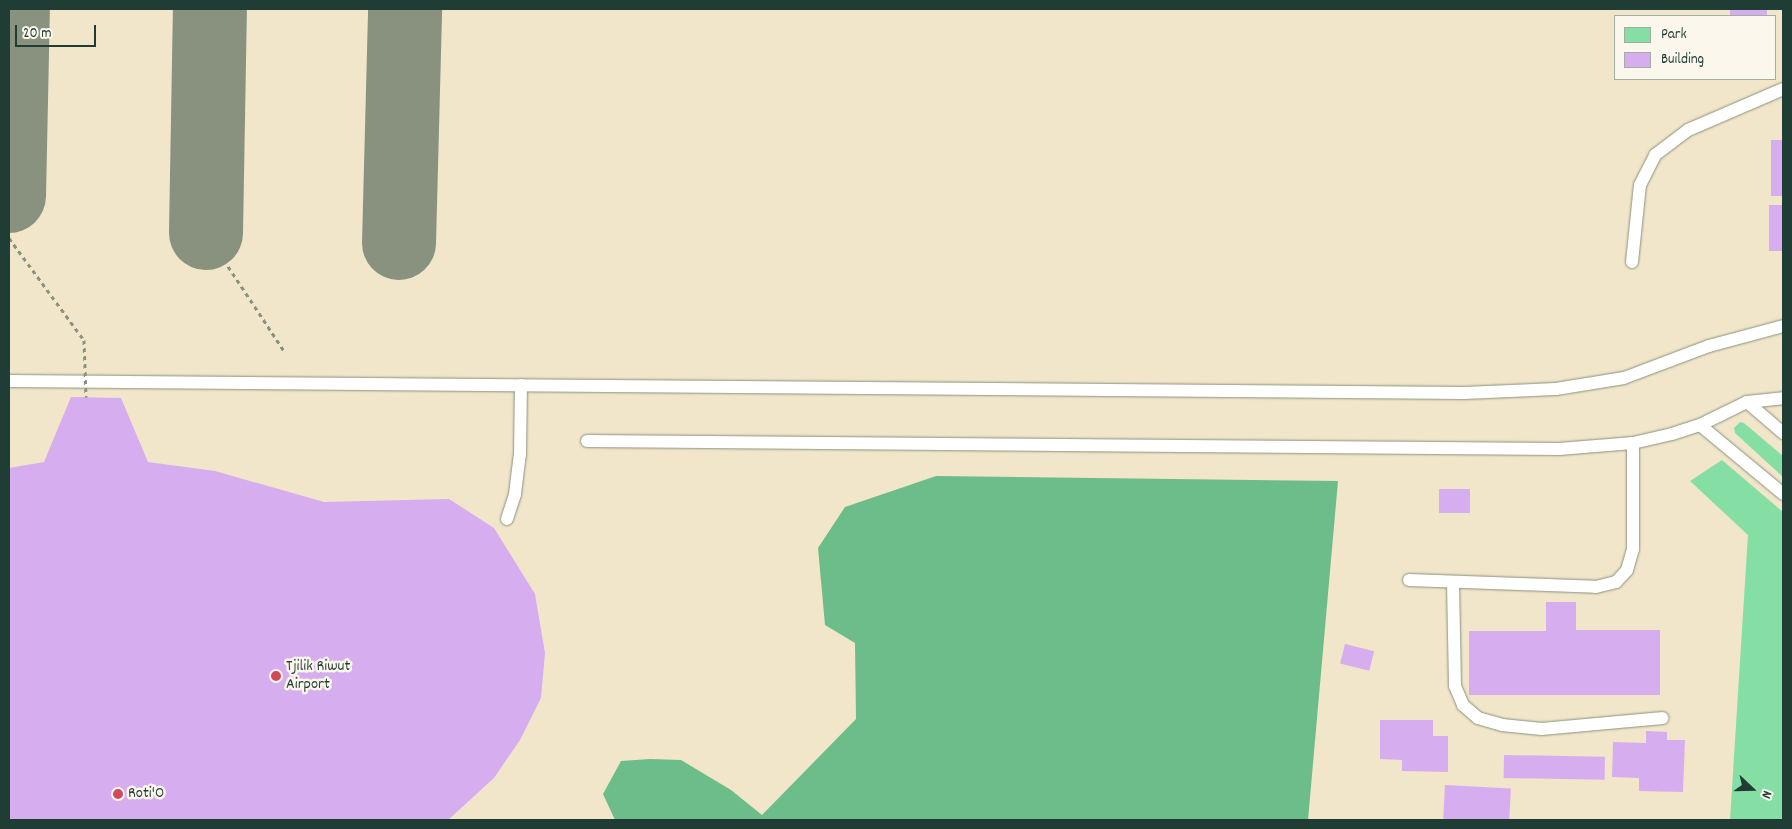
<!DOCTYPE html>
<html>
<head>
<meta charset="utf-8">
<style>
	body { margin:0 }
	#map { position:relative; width:1792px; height:829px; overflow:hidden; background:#f1e6ca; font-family:Dekko,sans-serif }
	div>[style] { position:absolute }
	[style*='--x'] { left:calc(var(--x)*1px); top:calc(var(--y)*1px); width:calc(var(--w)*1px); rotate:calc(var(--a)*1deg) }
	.green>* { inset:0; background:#85dea3 }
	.forest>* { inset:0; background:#6cbd89 }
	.taxiway>* { height:74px; margin:-37px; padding:0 37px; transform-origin:37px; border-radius:37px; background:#88927f }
	.building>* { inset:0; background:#d6adee; transform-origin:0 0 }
	.path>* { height:3px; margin-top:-1.5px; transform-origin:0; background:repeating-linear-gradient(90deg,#88927f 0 4px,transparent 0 8px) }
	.roads { filter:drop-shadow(0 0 1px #88927f) drop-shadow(0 0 1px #88927f) }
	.lane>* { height:12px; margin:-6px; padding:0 6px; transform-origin:6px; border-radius:6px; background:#fff }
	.path-bridge>* { height:3px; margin-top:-1.5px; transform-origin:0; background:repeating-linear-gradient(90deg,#88927f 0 4px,transparent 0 8px) }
	.dots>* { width:14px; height:14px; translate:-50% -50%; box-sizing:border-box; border:2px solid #fbf7ec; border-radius:50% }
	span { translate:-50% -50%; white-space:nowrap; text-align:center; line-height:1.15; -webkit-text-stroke:5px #fbf7ec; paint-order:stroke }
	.poi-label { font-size:16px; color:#1f3d34 }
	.left { translate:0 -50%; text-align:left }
	.frame { position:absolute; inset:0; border:10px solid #1f3d34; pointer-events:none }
	.legend { position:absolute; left:1614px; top:15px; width:162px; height:65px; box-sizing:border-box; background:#fbf7ec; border:1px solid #a3ada2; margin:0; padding:6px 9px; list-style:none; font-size:15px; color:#1f3d34 }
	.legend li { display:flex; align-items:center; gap:10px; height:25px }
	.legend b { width:25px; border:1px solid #a3ada2 }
	.north { position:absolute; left:1727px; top:764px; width:50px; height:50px; -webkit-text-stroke:4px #fbf7ec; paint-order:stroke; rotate:111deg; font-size:14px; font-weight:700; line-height:20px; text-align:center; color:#1f3d34 }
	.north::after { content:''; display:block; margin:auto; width:18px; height:22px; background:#1f3d34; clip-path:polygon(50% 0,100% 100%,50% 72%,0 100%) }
	.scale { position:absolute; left:15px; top:25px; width:81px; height:22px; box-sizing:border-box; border:2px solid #1f3d34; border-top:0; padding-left:6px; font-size:15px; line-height:18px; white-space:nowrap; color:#1f3d34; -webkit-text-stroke:4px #fbf7ec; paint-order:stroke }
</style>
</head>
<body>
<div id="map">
	<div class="green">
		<i style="clip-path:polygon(1740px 422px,1744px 423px,1783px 456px,1783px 477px,1735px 433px,1734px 428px)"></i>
		<i style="clip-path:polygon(1722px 460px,1783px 512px,1783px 820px,1730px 820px,1748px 535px,1690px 481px)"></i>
	</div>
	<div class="forest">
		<i style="clip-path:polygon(936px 476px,1338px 481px,1308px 820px,615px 820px,603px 794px,621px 761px,650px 759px,681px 760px,731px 790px,762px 815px,856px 719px,855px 643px,825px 625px,818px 548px,845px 507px)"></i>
	</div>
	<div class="taxiway">
		<i style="--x:9;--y:196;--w:187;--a:-88.8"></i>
		<i style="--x:206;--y:233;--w:224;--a:-89"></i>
		<i style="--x:399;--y:243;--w:234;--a:-88.5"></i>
	</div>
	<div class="building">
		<i style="clip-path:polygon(1752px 9px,1767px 9px,1767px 16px,1730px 16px,1730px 10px)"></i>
		<i style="left:1783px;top:140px;width:56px;height:12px;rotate:90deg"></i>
		<i style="left:1769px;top:205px;width:14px;height:46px"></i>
		<i style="clip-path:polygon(71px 397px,121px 398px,148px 462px,215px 471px,324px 502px,449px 499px,494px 528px,535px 594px,545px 653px,541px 698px,520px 740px,494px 778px,448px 820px,9px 820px,9px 468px,44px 462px)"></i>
		<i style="left:1470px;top:489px;width:24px;height:31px;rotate:90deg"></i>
		<i style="clip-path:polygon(1546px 602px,1576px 602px,1576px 630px,1660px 630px,1660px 695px,1469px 695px,1469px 631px,1546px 631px)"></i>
		<i style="left:1345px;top:644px;width:30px;height:20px;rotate:14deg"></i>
		<i style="clip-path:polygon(1380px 720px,1433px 720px,1433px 736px,1448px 736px,1448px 772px,1402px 771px,1402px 760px,1380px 759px)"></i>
		<i style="clip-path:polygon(1646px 731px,1667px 732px,1667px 740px,1685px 740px,1683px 792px,1639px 791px,1639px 778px,1612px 777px,1613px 742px,1646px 743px)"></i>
		<i style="left:1504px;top:755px;width:101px;height:23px;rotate:1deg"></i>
		<i style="left:1445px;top:785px;width:66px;height:35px;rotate:3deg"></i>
	</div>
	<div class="path">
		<i style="--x:206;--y:233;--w:141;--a:56.5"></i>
	</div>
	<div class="roads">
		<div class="lane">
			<i style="--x:1632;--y:262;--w:77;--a:-84.1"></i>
			<i style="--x:1640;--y:185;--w:34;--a:-63"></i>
			<i style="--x:1655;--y:155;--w:41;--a:-37.1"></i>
			<i style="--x:1688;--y:130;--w:103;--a:-23.3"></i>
			<i style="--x:9;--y:381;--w:1455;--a:0.47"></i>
			<i style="--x:1464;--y:393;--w:92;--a:-2.5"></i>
			<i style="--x:1556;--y:389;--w:69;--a:-9.2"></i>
			<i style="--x:1624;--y:378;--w:91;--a:-20.6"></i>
			<i style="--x:1709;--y:346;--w:77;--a:-15.1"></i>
			<i style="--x:1747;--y:402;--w:48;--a:40.7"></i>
			<i style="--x:1700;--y:425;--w:108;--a:39.7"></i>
			<i style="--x:587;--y:441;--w:972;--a:0.47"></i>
			<i style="--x:1559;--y:449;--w:74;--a:-4.6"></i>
			<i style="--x:1633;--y:443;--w:40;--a:-13"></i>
			<i style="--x:1672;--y:434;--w:29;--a:-18"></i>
			<i style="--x:1700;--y:425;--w:52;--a:-26.1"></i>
			<i style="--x:1747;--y:402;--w:36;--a:-6"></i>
			<i style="--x:507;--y:519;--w:26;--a:-72"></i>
			<i style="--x:515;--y:494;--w:39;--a:-83"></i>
			<i style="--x:520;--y:455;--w:70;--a:-89.2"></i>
			<i style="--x:1409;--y:580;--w:187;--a:2.1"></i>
			<i style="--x:1596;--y:587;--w:21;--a:-14"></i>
			<i style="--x:1616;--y:582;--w:16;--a:-47"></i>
			<i style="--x:1627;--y:570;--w:22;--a:-74"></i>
			<i style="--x:1633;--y:549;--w:106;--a:-90"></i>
			<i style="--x:1453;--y:582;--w:104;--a:88.9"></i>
			<i style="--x:1455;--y:686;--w:21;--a:67"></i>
			<i style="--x:1463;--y:705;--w:20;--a:41"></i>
			<i style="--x:1478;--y:718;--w:25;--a:16"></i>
			<i style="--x:1502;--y:725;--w:40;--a:5.7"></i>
			<i style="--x:1542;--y:729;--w:121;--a:-5.2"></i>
		</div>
	</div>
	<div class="path-bridge">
		<i style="--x:9;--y:238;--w:127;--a:53.7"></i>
		<i style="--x:84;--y:340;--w:57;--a:88"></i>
	</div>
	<div class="dots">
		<i style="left:276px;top:676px;background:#d1495b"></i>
		<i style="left:118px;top:794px;background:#d1495b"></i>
	</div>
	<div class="poi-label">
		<span class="left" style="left:286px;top:676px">Tjilik Riwut<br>Airport</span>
		<span class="left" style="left:128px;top:794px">Roti'O</span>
	</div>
	<div class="frame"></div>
	<ul class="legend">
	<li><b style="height:14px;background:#85dea3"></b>Park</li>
	<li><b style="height:14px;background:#d6adee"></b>Building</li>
	</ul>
	<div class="north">N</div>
	<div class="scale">20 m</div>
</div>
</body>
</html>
